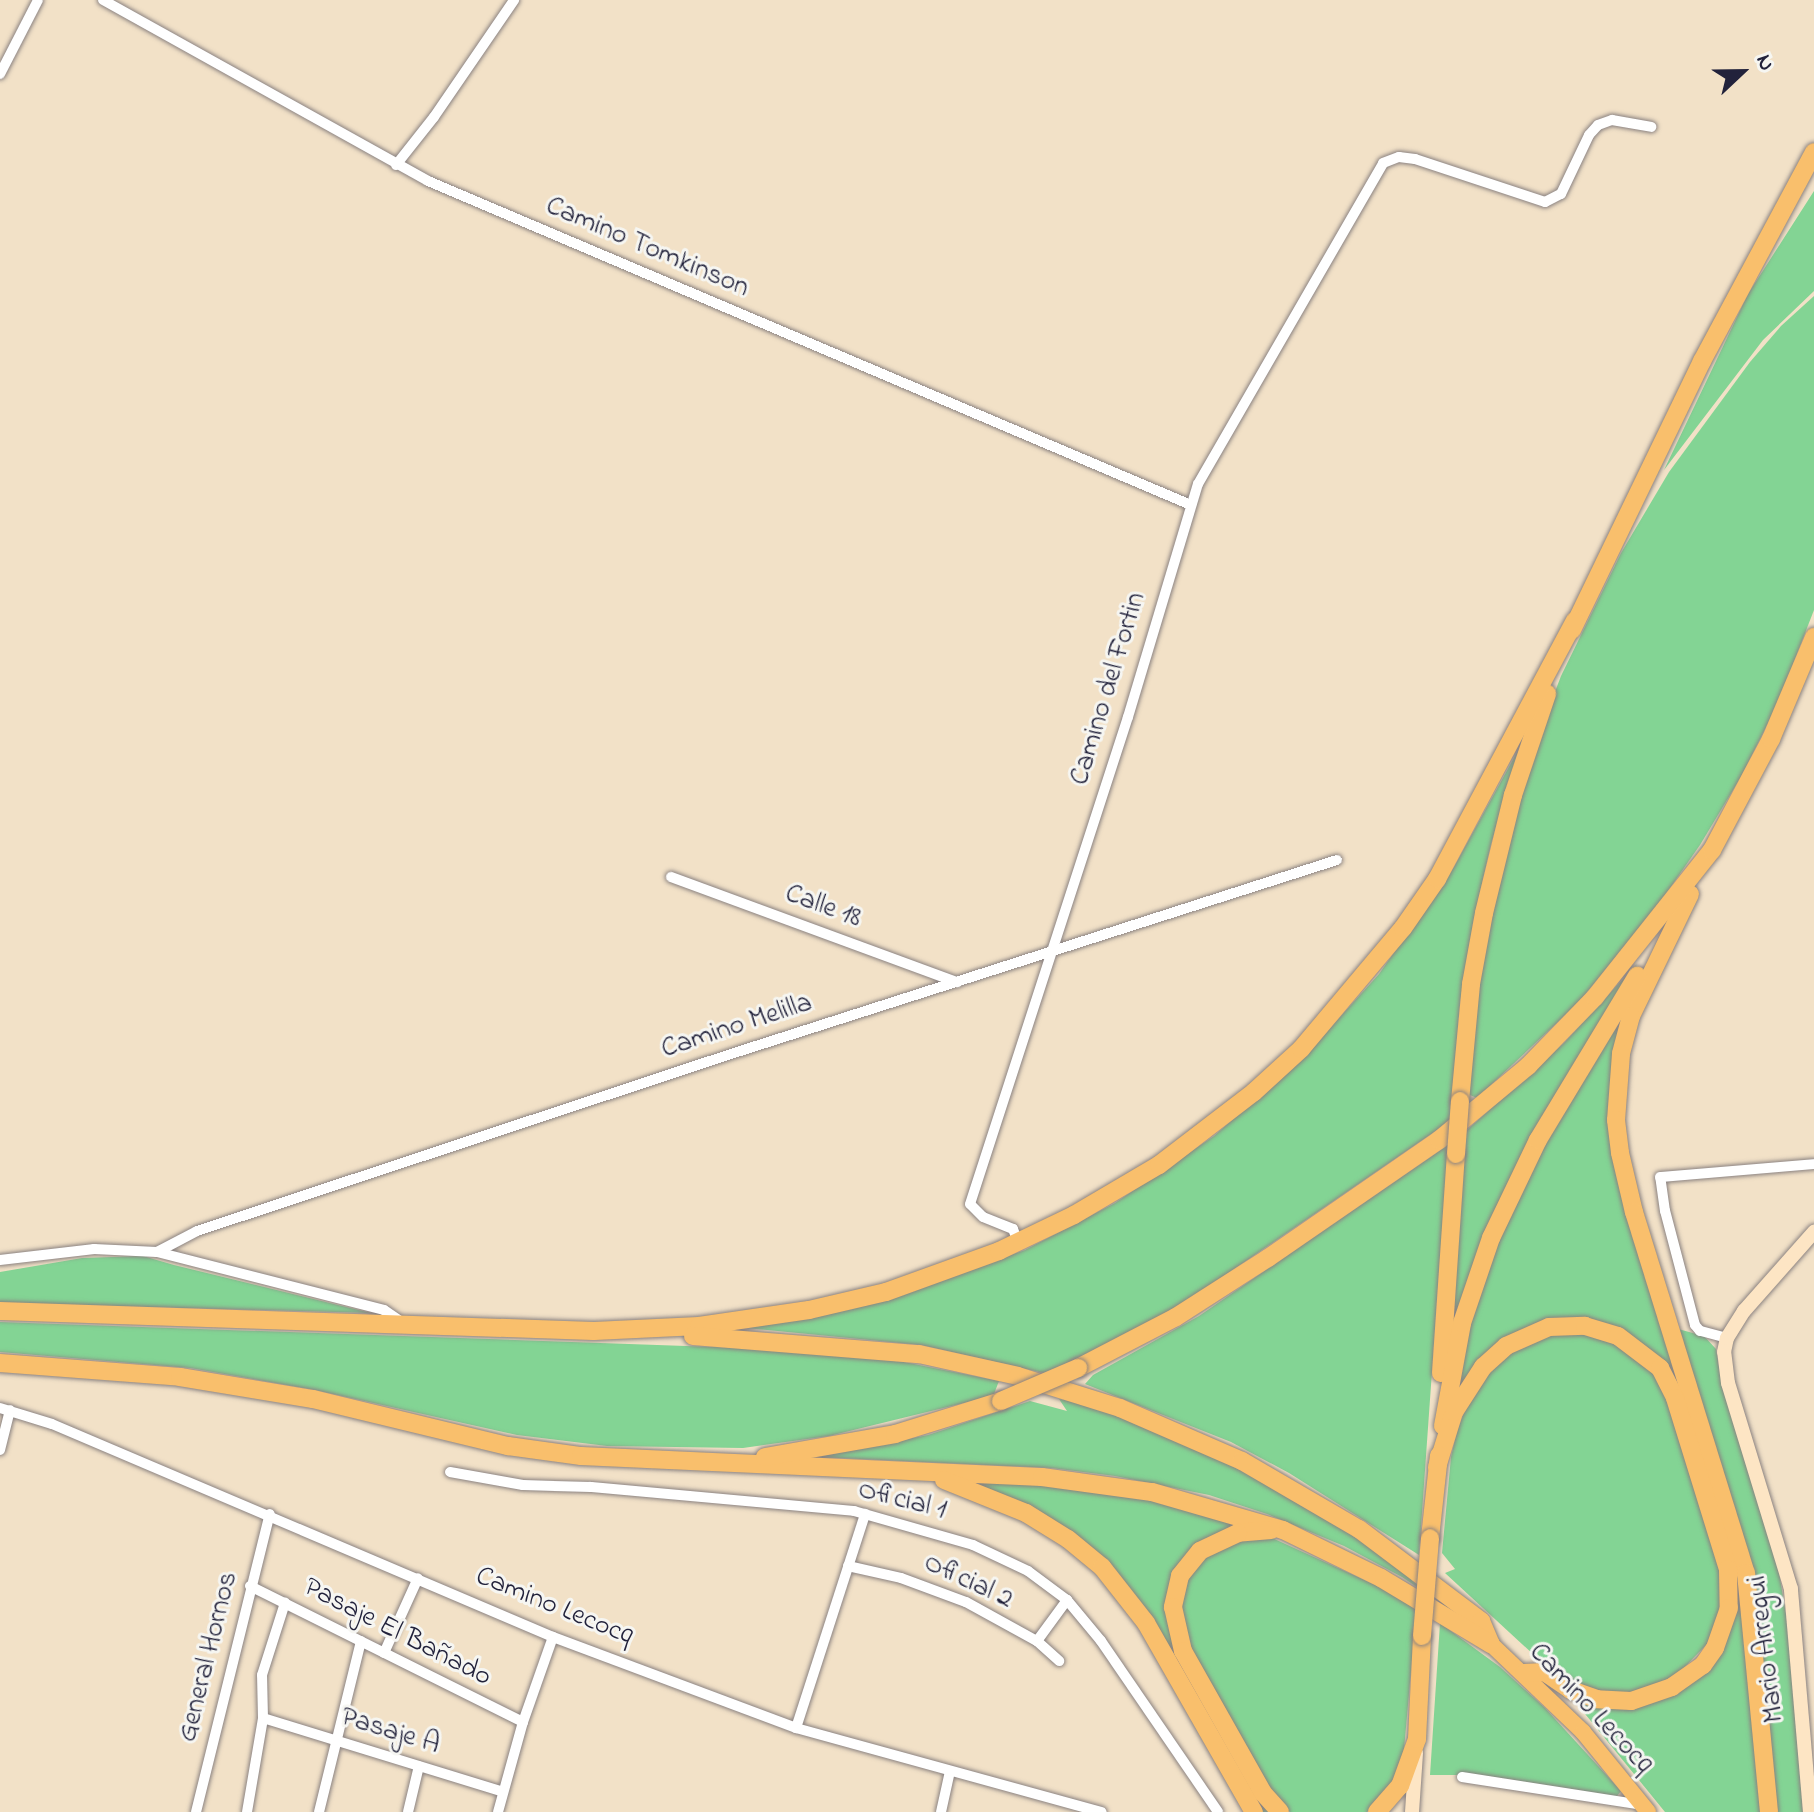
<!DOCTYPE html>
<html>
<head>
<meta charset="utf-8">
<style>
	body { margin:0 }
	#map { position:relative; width:1814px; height:1812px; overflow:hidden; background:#f2e1c7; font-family:"Indie Flower",sans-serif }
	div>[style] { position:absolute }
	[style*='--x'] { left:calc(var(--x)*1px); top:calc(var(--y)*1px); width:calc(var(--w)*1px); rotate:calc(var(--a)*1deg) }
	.green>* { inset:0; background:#83d494 }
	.roads { filter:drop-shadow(0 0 2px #8a8281) drop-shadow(0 0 2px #8a8281) }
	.street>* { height:10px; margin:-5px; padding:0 5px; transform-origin:5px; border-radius:5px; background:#fff }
	.secondary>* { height:14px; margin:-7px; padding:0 7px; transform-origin:7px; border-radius:7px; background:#fde5c4 }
	.primary>* { height:16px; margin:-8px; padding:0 8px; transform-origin:8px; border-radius:8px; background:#f9bf6c }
	.highway>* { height:18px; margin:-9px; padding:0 9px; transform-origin:9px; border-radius:9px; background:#f9bf6c }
	.bridges { filter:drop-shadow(0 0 2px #8a8281) drop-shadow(0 0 2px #8a8281) }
	.highway-bridge>* { height:18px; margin:-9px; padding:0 9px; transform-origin:9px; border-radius:9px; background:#f9bf6c }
	span { translate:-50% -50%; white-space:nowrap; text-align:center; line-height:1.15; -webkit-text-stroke:6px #f6f6f2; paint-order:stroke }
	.street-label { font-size:28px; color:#22223b }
	.north { position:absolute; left:1702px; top:32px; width:80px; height:80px; -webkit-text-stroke:6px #f6f6f2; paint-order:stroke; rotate:68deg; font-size:22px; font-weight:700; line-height:32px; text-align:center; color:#22223b }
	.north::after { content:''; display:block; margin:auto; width:28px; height:36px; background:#22223b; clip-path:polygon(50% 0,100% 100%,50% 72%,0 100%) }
</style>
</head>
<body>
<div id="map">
	<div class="green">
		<i style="clip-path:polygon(1814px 191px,1814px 291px,1763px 340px,1664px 470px,1748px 294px)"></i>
		<i style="clip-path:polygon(1814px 296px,1814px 610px,1777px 705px,1742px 775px,1700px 845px,1656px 908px,1578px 1003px,1477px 1098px,1465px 1093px,1480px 960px,1531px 755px,1561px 676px,1621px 553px,1669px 472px,1750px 362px,1781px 326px)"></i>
		<i style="clip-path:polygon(1521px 745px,1491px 844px,1473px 923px,1460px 1003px,1450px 1121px,1189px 1300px,1096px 1351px,1044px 1373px,921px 1345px,746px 1328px,811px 1318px,889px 1299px,1025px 1250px,1115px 1203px,1214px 1136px,1302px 1059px,1379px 974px,1454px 867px)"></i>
		<i style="clip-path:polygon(1637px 964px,1526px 1151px,1447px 1387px,1466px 1131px,1564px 1043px)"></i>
		<i style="clip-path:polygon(1627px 1004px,1613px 1098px,1742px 1583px,1761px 1812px,1665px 1812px,1577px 1704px,1620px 1708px,1676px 1693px,1733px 1619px,1663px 1365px,1563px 1319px,1455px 1390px,1473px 1310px,1519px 1188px)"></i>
		<i style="clip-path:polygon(1448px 1145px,1419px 1555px,1289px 1473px,1231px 1442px,1085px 1384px,1093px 1375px,1199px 1316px)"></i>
		<i style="clip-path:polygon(143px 1256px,174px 1265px,371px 1313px,0 1303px,0 1272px,82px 1258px)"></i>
		<i style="clip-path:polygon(0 1322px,774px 1349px,904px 1362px,999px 1381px,994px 1394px,972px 1401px,829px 1436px,743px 1448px,607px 1446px,517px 1435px,315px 1390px,190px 1368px,0 1352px)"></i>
		<i style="clip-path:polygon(1678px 1329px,1704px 1336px,1716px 1349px,1721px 1378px,1778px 1566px,1788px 1627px,1803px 1812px,1774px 1812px,1755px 1586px)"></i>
		<i style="clip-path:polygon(1568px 1332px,1606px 1337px,1651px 1369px,1668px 1394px,1720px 1569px,1722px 1605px,1707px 1644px,1675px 1677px,1643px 1692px,1615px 1695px,1560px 1679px,1445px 1573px,1455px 1569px,1442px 1553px,1451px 1457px,1457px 1431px,1472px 1392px,1502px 1357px,1535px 1338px)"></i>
		<i style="clip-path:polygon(1059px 1399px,1080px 1403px,1136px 1423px,1234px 1466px,1363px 1542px,1472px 1624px,1402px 1577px,1344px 1546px,1267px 1514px,1209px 1495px,1115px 1476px,1051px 1468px,818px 1457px,928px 1435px,1030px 1401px,1067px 1411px)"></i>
		<i style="clip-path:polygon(977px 1480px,1098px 1488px,1242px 1522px,1199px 1543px,1167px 1605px,1273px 1812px,1262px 1812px,1149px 1613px,1123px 1580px,976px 1486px)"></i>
		<i style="clip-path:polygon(1268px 1536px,1417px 1604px,1402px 1772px,1367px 1812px,1290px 1812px,1276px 1800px,1183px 1639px,1179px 1591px,1212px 1547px)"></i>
		<i style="clip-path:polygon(1440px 1623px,1500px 1667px,1545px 1708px,1621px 1791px,1614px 1800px,1463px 1775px,1430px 1775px)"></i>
	</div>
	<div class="roads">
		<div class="street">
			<i style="--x:103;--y:0;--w:372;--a:29.1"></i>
			<i style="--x:428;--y:181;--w:829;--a:23.01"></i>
			<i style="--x:0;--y:74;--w:83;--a:-62.8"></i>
			<i style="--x:396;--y:165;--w:61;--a:-51.6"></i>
			<i style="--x:434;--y:117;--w:142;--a:-55.6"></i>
			<i style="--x:671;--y:877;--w:305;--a:20.2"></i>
			<i style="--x:1018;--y:1242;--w:14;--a:-111"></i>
			<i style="--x:1013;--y:1229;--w:32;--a:-158"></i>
			<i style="--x:983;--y:1217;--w:18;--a:-135"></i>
			<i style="--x:970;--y:1204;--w:512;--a:-72.03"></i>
			<i style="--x:1128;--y:717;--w:243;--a:-73.3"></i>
			<i style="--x:1198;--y:484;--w:370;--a:-60"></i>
			<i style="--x:1383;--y:163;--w:17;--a:-21"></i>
			<i style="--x:1399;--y:157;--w:16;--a:7"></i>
			<i style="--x:1415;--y:159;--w:137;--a:18.3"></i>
			<i style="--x:1545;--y:202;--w:18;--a:-27"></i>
			<i style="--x:1561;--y:194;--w:65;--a:-64.6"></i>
			<i style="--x:1589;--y:135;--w:13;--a:-48"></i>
			<i style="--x:1598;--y:125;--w:15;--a:-20"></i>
			<i style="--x:1612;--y:120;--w:40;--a:10"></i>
			<i style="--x:157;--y:1252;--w:45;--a:-27.7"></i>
			<i style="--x:197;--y:1231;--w:566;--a:-18.34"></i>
			<i style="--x:734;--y:1053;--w:633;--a:-17.75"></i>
			<i style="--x:0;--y:1260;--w:95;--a:-6.7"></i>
			<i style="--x:94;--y:1249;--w:63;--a:2.7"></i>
			<i style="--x:157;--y:1252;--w:234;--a:14.3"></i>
			<i style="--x:384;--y:1310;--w:22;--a:34"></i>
			<i style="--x:1727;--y:1338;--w:28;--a:-165"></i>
			<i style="--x:1700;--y:1331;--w:8;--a:-130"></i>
			<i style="--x:1695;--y:1325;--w:118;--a:-104.7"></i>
			<i style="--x:1665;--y:1211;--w:34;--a:-98"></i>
			<i style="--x:1660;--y:1177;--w:155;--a:-4.8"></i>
			<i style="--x:0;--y:1408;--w:54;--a:17.1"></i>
			<i style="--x:52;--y:1424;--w:544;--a:23.03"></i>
			<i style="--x:553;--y:1637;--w:259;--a:20.5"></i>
			<i style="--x:796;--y:1728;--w:317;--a:15.4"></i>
			<i style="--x:0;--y:1450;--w:41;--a:-76"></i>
			<i style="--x:450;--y:1472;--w:74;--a:10.1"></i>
			<i style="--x:523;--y:1485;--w:68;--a:1.7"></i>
			<i style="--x:591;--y:1487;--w:264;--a:5.2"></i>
			<i style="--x:854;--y:1511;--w:124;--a:15.9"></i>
			<i style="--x:973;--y:1545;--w:61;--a:25.3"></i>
			<i style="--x:1028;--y:1571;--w:49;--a:36.6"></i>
			<i style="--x:1067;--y:1600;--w:53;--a:50.3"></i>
			<i style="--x:1101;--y:1641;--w:207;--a:55.6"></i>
			<i style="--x:848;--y:1566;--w:54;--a:12.8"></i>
			<i style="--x:901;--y:1578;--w:69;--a:20.3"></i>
			<i style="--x:966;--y:1602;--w:81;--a:28.8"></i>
			<i style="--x:1037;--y:1641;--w:30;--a:42"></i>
			<i style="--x:250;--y:1586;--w:305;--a:26.5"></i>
			<i style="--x:1037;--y:1641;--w:51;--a:-53.8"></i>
			<i style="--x:384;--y:1653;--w:82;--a:-65.6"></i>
			<i style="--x:263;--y:1718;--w:251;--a:17.1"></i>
			<i style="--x:796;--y:1728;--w:225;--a:-72.1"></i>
			<i style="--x:1462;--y:1777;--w:182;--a:8.8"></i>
			<i style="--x:196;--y:1812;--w:307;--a:-76.1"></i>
			<i style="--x:247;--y:1812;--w:95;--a:-80.3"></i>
			<i style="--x:263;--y:1718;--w:43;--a:-91.3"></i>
			<i style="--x:262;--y:1675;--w:76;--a:-72.3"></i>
			<i style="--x:319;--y:1812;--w:176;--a:-76.2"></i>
			<i style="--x:408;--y:1812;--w:47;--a:-76.6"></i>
			<i style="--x:498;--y:1812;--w:93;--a:-74.5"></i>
			<i style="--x:523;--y:1722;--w:90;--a:-70.6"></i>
			<i style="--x:941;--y:1812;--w:42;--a:-77.6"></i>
		</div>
		<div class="secondary">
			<i style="--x:1412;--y:1812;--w:59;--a:-86.1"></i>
			<i style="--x:1810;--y:1812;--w:224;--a:-94.9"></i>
			<i style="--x:1791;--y:1589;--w:215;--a:-107"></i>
			<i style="--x:1728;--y:1383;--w:31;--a:-97"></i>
			<i style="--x:1724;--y:1352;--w:14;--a:-78"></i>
			<i style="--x:1727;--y:1338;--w:32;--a:-58"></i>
			<i style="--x:1744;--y:1311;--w:106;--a:-48.5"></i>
		</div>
		<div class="primary">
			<i style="--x:1491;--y:1644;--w:127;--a:43.7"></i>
			<i style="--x:1583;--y:1732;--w:103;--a:50.9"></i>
		</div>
		<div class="highway">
			<i style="--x:1572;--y:630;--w:299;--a:-64.2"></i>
			<i style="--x:1702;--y:361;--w:237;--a:-61.8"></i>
			<i style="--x:1690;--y:894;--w:136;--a:115.8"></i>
			<i style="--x:1631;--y:1016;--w:39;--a:105"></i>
			<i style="--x:1621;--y:1054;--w:66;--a:94.3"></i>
			<i style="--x:1616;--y:1120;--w:33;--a:83"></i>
			<i style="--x:1620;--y:1153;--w:61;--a:76.7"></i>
			<i style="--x:1634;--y:1212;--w:378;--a:72.8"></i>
			<i style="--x:1746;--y:1573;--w:240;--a:84.5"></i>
			<i style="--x:1460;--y:1101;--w:118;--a:-84.6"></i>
			<i style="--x:1471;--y:984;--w:72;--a:-79.6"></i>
			<i style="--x:1484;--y:913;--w:122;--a:-76.2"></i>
			<i style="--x:1513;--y:795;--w:107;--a:-71.4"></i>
			<i style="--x:0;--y:1311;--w:594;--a:1.93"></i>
			<i style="--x:594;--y:1331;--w:105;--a:-2.7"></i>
			<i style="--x:699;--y:1326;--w:111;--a:-8.3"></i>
			<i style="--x:809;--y:1310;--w:79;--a:-13.2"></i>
			<i style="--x:886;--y:1292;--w:120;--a:-19.9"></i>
			<i style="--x:999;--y:1251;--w:83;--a:-25.6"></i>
			<i style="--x:1074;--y:1215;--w:99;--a:-30.5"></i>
			<i style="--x:1159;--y:1165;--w:120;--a:-37.5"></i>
			<i style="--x:1254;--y:1092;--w:64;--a:-42.5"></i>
			<i style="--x:1301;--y:1049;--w:158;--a:-49.9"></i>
			<i style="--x:1403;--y:928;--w:60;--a:-55.2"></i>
			<i style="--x:1437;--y:879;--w:293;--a:-61.9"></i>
			<i style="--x:693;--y:1336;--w:227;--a:4.6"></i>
			<i style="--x:919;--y:1354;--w:101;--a:12.5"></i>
			<i style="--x:1018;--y:1376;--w:107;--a:17.4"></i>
			<i style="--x:1120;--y:1408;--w:133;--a:23.5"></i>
			<i style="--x:1242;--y:1461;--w:135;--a:30.2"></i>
			<i style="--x:1359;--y:1529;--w:153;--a:37"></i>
			<i style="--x:1481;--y:1621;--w:25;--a:67"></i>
			<i style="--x:0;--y:1363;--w:181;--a:4.4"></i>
			<i style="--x:180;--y:1377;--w:135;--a:9.4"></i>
			<i style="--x:313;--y:1399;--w:201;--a:13.6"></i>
			<i style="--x:508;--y:1446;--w:74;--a:7.8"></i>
			<i style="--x:581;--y:1456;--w:461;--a:2.6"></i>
			<i style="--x:1042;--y:1477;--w:111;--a:7.8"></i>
			<i style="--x:1152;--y:1492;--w:136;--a:16.2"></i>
			<i style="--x:1283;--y:1530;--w:109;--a:26.1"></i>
			<i style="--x:1381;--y:1578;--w:128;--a:31"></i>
			<i style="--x:1078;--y:1368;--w:110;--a:-27.5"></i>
			<i style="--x:1176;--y:1317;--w:109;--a:-32.7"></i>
			<i style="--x:1268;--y:1258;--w:208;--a:-34.6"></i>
			<i style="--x:1439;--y:1140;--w:116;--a:-39.7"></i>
			<i style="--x:1528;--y:1066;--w:96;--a:-45.8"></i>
			<i style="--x:1595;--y:997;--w:188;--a:-51.5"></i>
			<i style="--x:1712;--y:850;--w:126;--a:-62"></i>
			<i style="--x:1771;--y:739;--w:111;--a:-67.1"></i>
			<i style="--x:1441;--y:1373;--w:220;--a:-86.1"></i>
			<i style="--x:1443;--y:1426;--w:105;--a:-79.5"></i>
			<i style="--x:1462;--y:1323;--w:90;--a:-71.2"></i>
			<i style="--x:1491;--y:1238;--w:109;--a:-64.4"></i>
			<i style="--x:1538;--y:1140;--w:192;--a:-58.9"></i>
			<i style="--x:765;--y:1457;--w:132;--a:-10"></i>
			<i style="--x:895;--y:1434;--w:111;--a:-17.3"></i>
			<i style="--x:1437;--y:1467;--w:58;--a:-72.8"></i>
			<i style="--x:1454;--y:1412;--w:54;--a:-57.2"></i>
			<i style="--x:1483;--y:1367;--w:31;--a:-42"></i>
			<i style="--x:1506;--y:1346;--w:47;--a:-23.8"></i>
			<i style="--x:1549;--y:1327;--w:36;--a:-2"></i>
			<i style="--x:1585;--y:1326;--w:34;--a:17"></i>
			<i style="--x:1618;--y:1336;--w:53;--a:37.3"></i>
			<i style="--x:1660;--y:1368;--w:34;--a:63"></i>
			<i style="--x:1675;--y:1398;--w:179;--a:72.8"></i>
			<i style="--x:1728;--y:1569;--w:39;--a:89"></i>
			<i style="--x:1729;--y:1608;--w:42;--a:109.3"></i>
			<i style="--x:1715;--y:1648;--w:21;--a:125"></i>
			<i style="--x:1703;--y:1665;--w:38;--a:145"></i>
			<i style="--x:1672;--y:1687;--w:43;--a:161.1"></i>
			<i style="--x:1631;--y:1701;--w:34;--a:-177"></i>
			<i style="--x:1597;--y:1699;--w:28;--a:-161"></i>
			<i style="--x:1571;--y:1690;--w:32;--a:-146"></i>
			<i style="--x:1544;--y:1672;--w:20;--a:177"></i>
			<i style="--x:944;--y:1480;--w:88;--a:21.9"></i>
			<i style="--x:1026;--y:1513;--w:49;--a:31.8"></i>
			<i style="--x:1068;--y:1539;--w:44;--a:39.5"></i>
			<i style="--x:1102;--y:1567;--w:71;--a:51.8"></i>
			<i style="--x:1146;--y:1623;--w:218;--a:60.3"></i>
			<i style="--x:1271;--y:1530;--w:33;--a:175"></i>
			<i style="--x:1238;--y:1533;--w:42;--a:154.7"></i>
			<i style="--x:1200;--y:1551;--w:32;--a:129"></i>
			<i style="--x:1180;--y:1576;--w:32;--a:103"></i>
			<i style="--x:1173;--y:1607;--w:45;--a:77.2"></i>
			<i style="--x:1183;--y:1651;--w:163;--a:60.6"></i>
			<i style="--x:1263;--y:1793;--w:25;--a:48"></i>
			<i style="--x:1430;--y:1538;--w:83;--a:-83.8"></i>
			<i style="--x:1377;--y:1812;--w:35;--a:-49"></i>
			<i style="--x:1400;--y:1786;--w:50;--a:-70.1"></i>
			<i style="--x:1417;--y:1739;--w:103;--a:-87.2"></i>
		</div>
	</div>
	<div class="bridges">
		<div class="highway-bridge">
			<i style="--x:1456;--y:1154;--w:53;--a:-85.7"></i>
			<i style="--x:1001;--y:1401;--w:84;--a:-23.2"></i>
			<i style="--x:1422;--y:1636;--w:98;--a:-85.3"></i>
		</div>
	</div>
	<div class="street-label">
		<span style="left:647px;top:248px;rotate:23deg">Camino Tomkinson</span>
		<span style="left:1109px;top:689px;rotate:-73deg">Camino del Fortin</span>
		<span style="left:823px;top:907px;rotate:20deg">Calle 18</span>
		<span style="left:737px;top:1027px;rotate:-18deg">Camino Melilla</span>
		<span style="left:902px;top:1501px;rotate:14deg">Oficial 1</span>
		<span style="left:968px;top:1582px;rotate:25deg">Oficial 2</span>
		<span style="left:554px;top:1607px;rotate:22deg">Camino Lecocq</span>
		<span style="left:397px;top:1633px;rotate:27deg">Pasaje El Bañado</span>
		<span style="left:1767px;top:1649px;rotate:-97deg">Mario Arregui</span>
		<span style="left:209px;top:1657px;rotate:-76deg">General Hornos</span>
		<span style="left:1590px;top:1709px;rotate:47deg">Camino Lecocq</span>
		<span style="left:390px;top:1732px;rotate:17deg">Pasaje A</span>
	</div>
	<div class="north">N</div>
</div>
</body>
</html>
